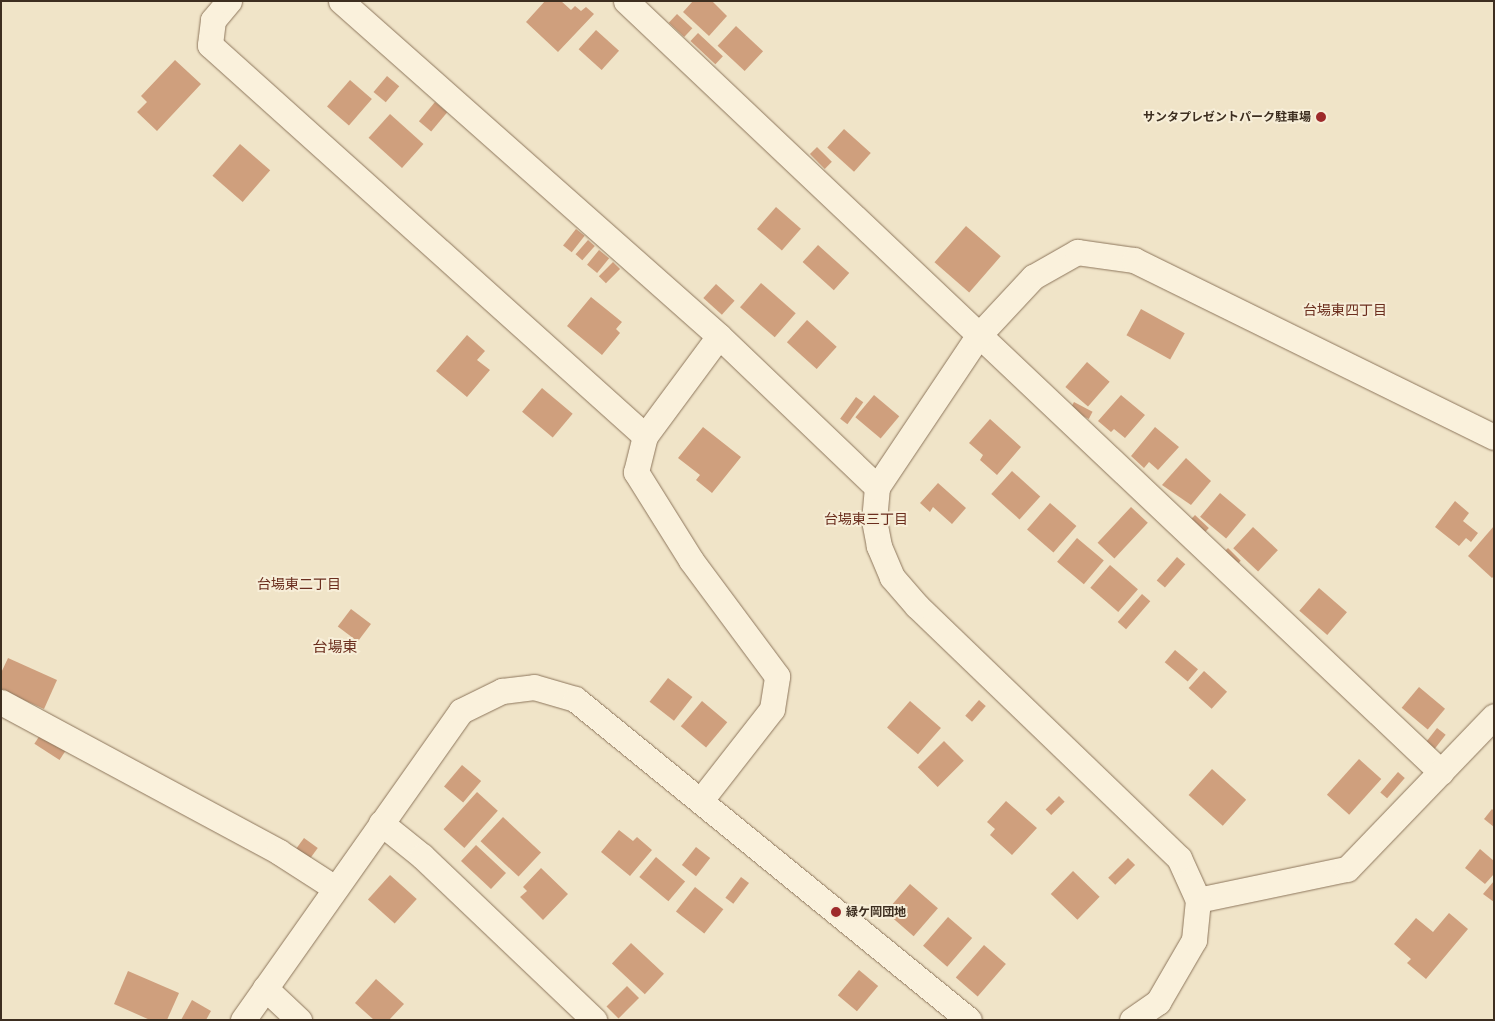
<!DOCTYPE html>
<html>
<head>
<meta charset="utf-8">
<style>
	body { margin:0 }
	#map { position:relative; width:1495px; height:1021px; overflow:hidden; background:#f0e4c8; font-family:"PT Serif","Noto Sans JP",serif }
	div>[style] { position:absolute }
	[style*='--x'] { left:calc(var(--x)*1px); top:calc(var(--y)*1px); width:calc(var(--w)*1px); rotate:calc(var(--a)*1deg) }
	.building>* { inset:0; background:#cf9f7d; transform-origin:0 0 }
	.roads { filter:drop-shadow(0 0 1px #8d765c) drop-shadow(0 0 1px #8d765c) }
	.minor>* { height:25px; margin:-12.5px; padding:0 12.5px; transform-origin:12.5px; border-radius:12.5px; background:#faf1dc }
	.dots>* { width:14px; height:14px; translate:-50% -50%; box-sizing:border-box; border:2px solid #f7eed8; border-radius:50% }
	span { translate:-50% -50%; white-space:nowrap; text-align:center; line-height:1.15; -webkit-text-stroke:4px #f7eed8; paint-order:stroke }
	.poi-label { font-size:12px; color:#3d2e20; font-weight:700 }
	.right { translate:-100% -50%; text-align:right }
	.left { translate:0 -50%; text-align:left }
	.neighbourhood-label { font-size:14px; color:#6b2e1e }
	.quarter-label { font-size:15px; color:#6b2e1e }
	.frame { position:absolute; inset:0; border:2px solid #3d2e20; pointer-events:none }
</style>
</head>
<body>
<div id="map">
	<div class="building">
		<i style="clip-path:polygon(545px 1px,561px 1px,571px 10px,575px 6px,581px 11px,586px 7px,594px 14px,558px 52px,526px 22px)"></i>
		<i style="clip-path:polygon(693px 1px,712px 1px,727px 16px,709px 36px,683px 12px)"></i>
		<i style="left:677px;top:14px;width:21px;height:12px;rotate:43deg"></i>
		<i style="left:736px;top:26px;width:37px;height:27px;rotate:43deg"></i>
		<i style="left:596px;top:30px;width:31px;height:26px;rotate:42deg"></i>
		<i style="left:698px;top:33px;width:34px;height:11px;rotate:43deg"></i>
		<i style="clip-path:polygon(175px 60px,201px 84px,157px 131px,137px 112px,147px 102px,141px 96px)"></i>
		<i style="left:387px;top:76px;width:16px;height:21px;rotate:40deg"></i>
		<i style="left:350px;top:80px;width:29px;height:35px;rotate:41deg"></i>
		<i style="left:435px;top:102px;width:16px;height:25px;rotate:40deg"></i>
		<i style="left:390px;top:114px;width:45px;height:32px;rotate:42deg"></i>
		<i style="left:844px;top:129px;width:36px;height:25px;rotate:42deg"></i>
		<i style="left:240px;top:144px;width:40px;height:42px;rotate:41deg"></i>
		<i style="left:817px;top:147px;width:21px;height:10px;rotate:45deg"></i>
		<i style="left:776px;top:207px;width:33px;height:29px;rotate:41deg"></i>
		<i style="left:966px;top:226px;width:46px;height:48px;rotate:41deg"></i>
		<i style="left:576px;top:229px;width:11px;height:21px;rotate:38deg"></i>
		<i style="left:588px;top:240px;width:9px;height:19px;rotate:41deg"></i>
		<i style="left:818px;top:245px;width:42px;height:23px;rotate:42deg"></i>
		<i style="left:599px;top:250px;width:13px;height:19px;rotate:39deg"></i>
		<i style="left:613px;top:262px;width:10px;height:20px;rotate:45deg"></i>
		<i style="left:761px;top:283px;width:46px;height:32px;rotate:41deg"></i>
		<i style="left:716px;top:284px;width:25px;height:19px;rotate:42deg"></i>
		<i style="clip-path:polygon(591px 297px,622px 322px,616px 329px,620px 333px,602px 355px,567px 326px)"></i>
		<i style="left:1141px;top:309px;width:50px;height:30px;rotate:29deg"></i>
		<i style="left:807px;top:320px;width:40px;height:30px;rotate:42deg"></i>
		<i style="clip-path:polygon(467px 335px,485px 351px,477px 360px,490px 370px,467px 397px,436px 371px)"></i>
		<i style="left:1087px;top:362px;width:30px;height:33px;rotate:41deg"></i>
		<i style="left:542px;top:388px;width:40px;height:31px;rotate:40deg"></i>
		<i style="left:874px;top:395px;width:33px;height:29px;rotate:40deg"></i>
		<i style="clip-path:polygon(1121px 395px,1145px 415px,1125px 438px,1114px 429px,1111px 432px,1098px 421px)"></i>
		<i style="left:856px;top:397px;width:9px;height:27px;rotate:36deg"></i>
		<i style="left:1074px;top:402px;width:21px;height:8px;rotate:28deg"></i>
		<i style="clip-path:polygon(990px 419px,1021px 447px,997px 475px,980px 460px,983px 455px,969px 443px)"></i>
		<i style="clip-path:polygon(703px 427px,741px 457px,712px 493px,696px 480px,700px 475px,678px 458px)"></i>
		<i style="clip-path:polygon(1155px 427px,1179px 447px,1158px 470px,1149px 462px,1144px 468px,1131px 456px)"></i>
		<i style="clip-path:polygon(1186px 458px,1211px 481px,1191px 505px,1162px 485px)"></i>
		<i style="left:1012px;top:471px;width:38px;height:31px;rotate:42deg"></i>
		<i style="clip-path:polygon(938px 483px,966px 508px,952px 524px,933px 507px,930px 512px,920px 503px)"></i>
		<i style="left:1220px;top:493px;width:34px;height:31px;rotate:40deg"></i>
		<i style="clip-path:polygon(1455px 501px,1469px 513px,1463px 521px,1478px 533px,1471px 542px,1466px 538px,1459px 546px,1435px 527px)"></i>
		<i style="left:1050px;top:503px;width:35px;height:35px;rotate:41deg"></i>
		<i style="left:1131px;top:507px;width:23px;height:49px;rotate:43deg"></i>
		<i style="left:1195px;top:515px;width:19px;height:8px;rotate:43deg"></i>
		<i style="clip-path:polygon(1494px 526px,1494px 576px,1492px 578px,1468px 556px)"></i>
		<i style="left:1253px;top:527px;width:34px;height:29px;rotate:43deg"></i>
		<i style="left:1077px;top:538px;width:35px;height:31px;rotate:40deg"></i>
		<i style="left:1228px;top:548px;width:18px;height:8px;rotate:45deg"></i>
		<i style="left:1177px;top:557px;width:11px;height:31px;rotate:41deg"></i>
		<i style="left:1110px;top:565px;width:37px;height:30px;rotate:41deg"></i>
		<i style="left:1319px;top:588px;width:37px;height:30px;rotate:41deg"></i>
		<i style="left:1142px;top:594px;width:11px;height:37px;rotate:41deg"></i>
		<i style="left:351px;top:609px;width:25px;height:22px;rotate:37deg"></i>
		<i style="left:1175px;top:650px;width:30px;height:16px;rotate:40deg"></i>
		<i style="clip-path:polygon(8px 658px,57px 680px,44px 709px,1px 690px,1px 673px)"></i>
		<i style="left:1204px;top:671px;width:31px;height:23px;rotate:42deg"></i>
		<i style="left:668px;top:678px;width:31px;height:30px;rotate:38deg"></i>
		<i style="left:1419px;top:687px;width:34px;height:27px;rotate:40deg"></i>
		<i style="left:979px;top:700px;width:9px;height:21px;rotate:41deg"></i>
		<i style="left:702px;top:701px;width:33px;height:33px;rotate:40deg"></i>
		<i style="left:910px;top:701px;width:41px;height:35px;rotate:41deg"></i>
		<i style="left:1437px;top:728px;width:11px;height:19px;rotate:38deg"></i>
		<i style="left:42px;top:732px;width:30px;height:14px;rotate:33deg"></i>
		<i style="left:944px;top:741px;width:28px;height:37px;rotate:45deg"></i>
		<i style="left:1359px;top:759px;width:30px;height:48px;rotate:42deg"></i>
		<i style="left:462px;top:765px;width:25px;height:28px;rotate:40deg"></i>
		<i style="left:1212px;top:769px;width:46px;height:35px;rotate:42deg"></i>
		<i style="left:1398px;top:772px;width:9px;height:27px;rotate:41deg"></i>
		<i style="left:477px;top:792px;width:28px;height:50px;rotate:42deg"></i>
		<i style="left:1059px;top:796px;width:8px;height:19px;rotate:45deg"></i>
		<i style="clip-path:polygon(1006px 801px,1037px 828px,1012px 855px,990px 835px,995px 829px,987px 822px)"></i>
		<i style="clip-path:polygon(1492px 809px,1494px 811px,1494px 827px,1484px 819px)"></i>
		<i style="left:503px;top:817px;width:52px;height:33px;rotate:43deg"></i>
		<i style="clip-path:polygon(619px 830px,633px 841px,637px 837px,652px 850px,630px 876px,601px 852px)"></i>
		<i style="left:304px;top:838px;width:17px;height:14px;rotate:36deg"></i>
		<i style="left:476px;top:845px;width:41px;height:22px;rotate:43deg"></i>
		<i style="left:696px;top:847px;width:18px;height:23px;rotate:38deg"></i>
		<i style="clip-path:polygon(1480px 849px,1494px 861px,1494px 874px,1485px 884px,1465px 868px)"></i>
		<i style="left:656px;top:857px;width:38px;height:26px;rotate:40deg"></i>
		<i style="left:1128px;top:858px;width:10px;height:28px;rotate:45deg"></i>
		<i style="clip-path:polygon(541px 868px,568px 894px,543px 920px,520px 897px,527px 891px,523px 887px)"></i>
		<i style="left:1073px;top:871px;width:37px;height:32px;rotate:44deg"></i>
		<i style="left:390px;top:875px;width:36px;height:33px;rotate:42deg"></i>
		<i style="left:741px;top:877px;width:10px;height:26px;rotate:37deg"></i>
		<i style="clip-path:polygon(1494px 881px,1494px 902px,1483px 894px)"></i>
		<i style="left:910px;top:884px;width:37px;height:37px;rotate:41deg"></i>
		<i style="left:695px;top:887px;width:36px;height:31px;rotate:38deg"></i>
		<i style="clip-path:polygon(1449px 913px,1468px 929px,1426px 979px,1407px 963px,1411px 959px,1394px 944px,1416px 918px,1433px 932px)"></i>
		<i style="left:948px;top:917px;width:32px;height:38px;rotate:41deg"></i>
		<i style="left:631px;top:943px;width:45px;height:28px;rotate:43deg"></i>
		<i style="left:984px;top:945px;width:29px;height:43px;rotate:41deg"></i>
		<i style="left:859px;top:970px;width:25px;height:33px;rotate:40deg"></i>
		<i style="clip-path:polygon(128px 971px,179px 993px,167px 1020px,150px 1020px,114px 1004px)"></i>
		<i style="clip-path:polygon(376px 979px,404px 1004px,389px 1020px,374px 1020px,355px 1003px)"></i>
		<i style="left:627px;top:986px;width:17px;height:29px;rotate:45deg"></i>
		<i style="clip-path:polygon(192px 1000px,211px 1011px,206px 1020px,181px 1020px)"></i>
	</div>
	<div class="roads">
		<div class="minor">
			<i style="--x:229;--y:1;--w:25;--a:130"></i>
			<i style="--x:213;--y:20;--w:25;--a:97"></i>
			<i style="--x:210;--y:45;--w:585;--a:41.95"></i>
			<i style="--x:341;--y:1;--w:505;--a:41.55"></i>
			<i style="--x:719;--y:336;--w:219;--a:43.7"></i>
			<i style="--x:626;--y:1;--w:1122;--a:43.41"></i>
			<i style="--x:1;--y:702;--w:316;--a:28.3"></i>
			<i style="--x:279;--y:852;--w:67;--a:32.7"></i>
			<i style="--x:701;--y:800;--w:115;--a:-52"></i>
			<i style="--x:772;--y:709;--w:33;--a:-81"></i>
			<i style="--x:777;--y:676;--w:144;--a:-126.6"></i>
			<i style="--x:691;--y:560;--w:104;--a:-122"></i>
			<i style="--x:636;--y:472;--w:37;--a:-76"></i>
			<i style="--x:645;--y:436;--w:124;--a:-53.5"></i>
			<i style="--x:381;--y:823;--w:53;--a:38.8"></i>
			<i style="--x:422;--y:856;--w:238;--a:43.6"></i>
			<i style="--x:1198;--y:900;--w:152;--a:-11.8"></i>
			<i style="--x:1347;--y:869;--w:212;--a:-46.1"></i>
			<i style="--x:265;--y:988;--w:47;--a:43.3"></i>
			<i style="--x:243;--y:1020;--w:378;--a:-54.8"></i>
			<i style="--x:461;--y:711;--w:46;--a:-26"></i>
			<i style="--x:502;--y:691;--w:32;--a:-7"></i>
			<i style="--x:534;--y:687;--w:43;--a:16.3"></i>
			<i style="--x:575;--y:699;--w:508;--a:39.17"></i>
			<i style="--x:1132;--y:1020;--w:32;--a:-35"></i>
			<i style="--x:1158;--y:1002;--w:72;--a:-59.9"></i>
			<i style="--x:1194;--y:940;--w:40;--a:-84.3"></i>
			<i style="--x:1198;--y:900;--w:46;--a:-114.3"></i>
			<i style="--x:1179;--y:858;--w:364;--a:-136.1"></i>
			<i style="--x:917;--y:606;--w:38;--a:-131"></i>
			<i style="--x:892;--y:577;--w:34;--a:-113"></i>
			<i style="--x:879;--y:546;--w:25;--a:-101"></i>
			<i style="--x:874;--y:521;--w:34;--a:-85"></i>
			<i style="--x:877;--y:487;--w:182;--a:-56.2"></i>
			<i style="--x:978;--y:336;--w:81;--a:-47"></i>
			<i style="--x:1033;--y:277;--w:51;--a:-29.6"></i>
			<i style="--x:1077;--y:252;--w:58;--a:8"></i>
			<i style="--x:1134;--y:260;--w:401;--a:26.2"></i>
		</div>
	</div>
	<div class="dots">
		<i style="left:1321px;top:117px;background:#9e2a2b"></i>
		<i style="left:836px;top:912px;background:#9e2a2b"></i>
	</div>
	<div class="poi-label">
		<span class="right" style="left:1311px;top:117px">サンタプレゼントパーク駐車場</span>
		<span class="left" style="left:846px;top:912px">緑ケ岡団地</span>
	</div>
	<div class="neighbourhood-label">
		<span style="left:1345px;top:310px">台場東四丁目</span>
		<span style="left:866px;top:519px">台場東三丁目</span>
		<span style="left:299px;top:584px">台場東二丁目</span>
	</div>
	<div class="quarter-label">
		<span style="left:335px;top:647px">台場東</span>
	</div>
	<div class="frame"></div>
</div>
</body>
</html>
